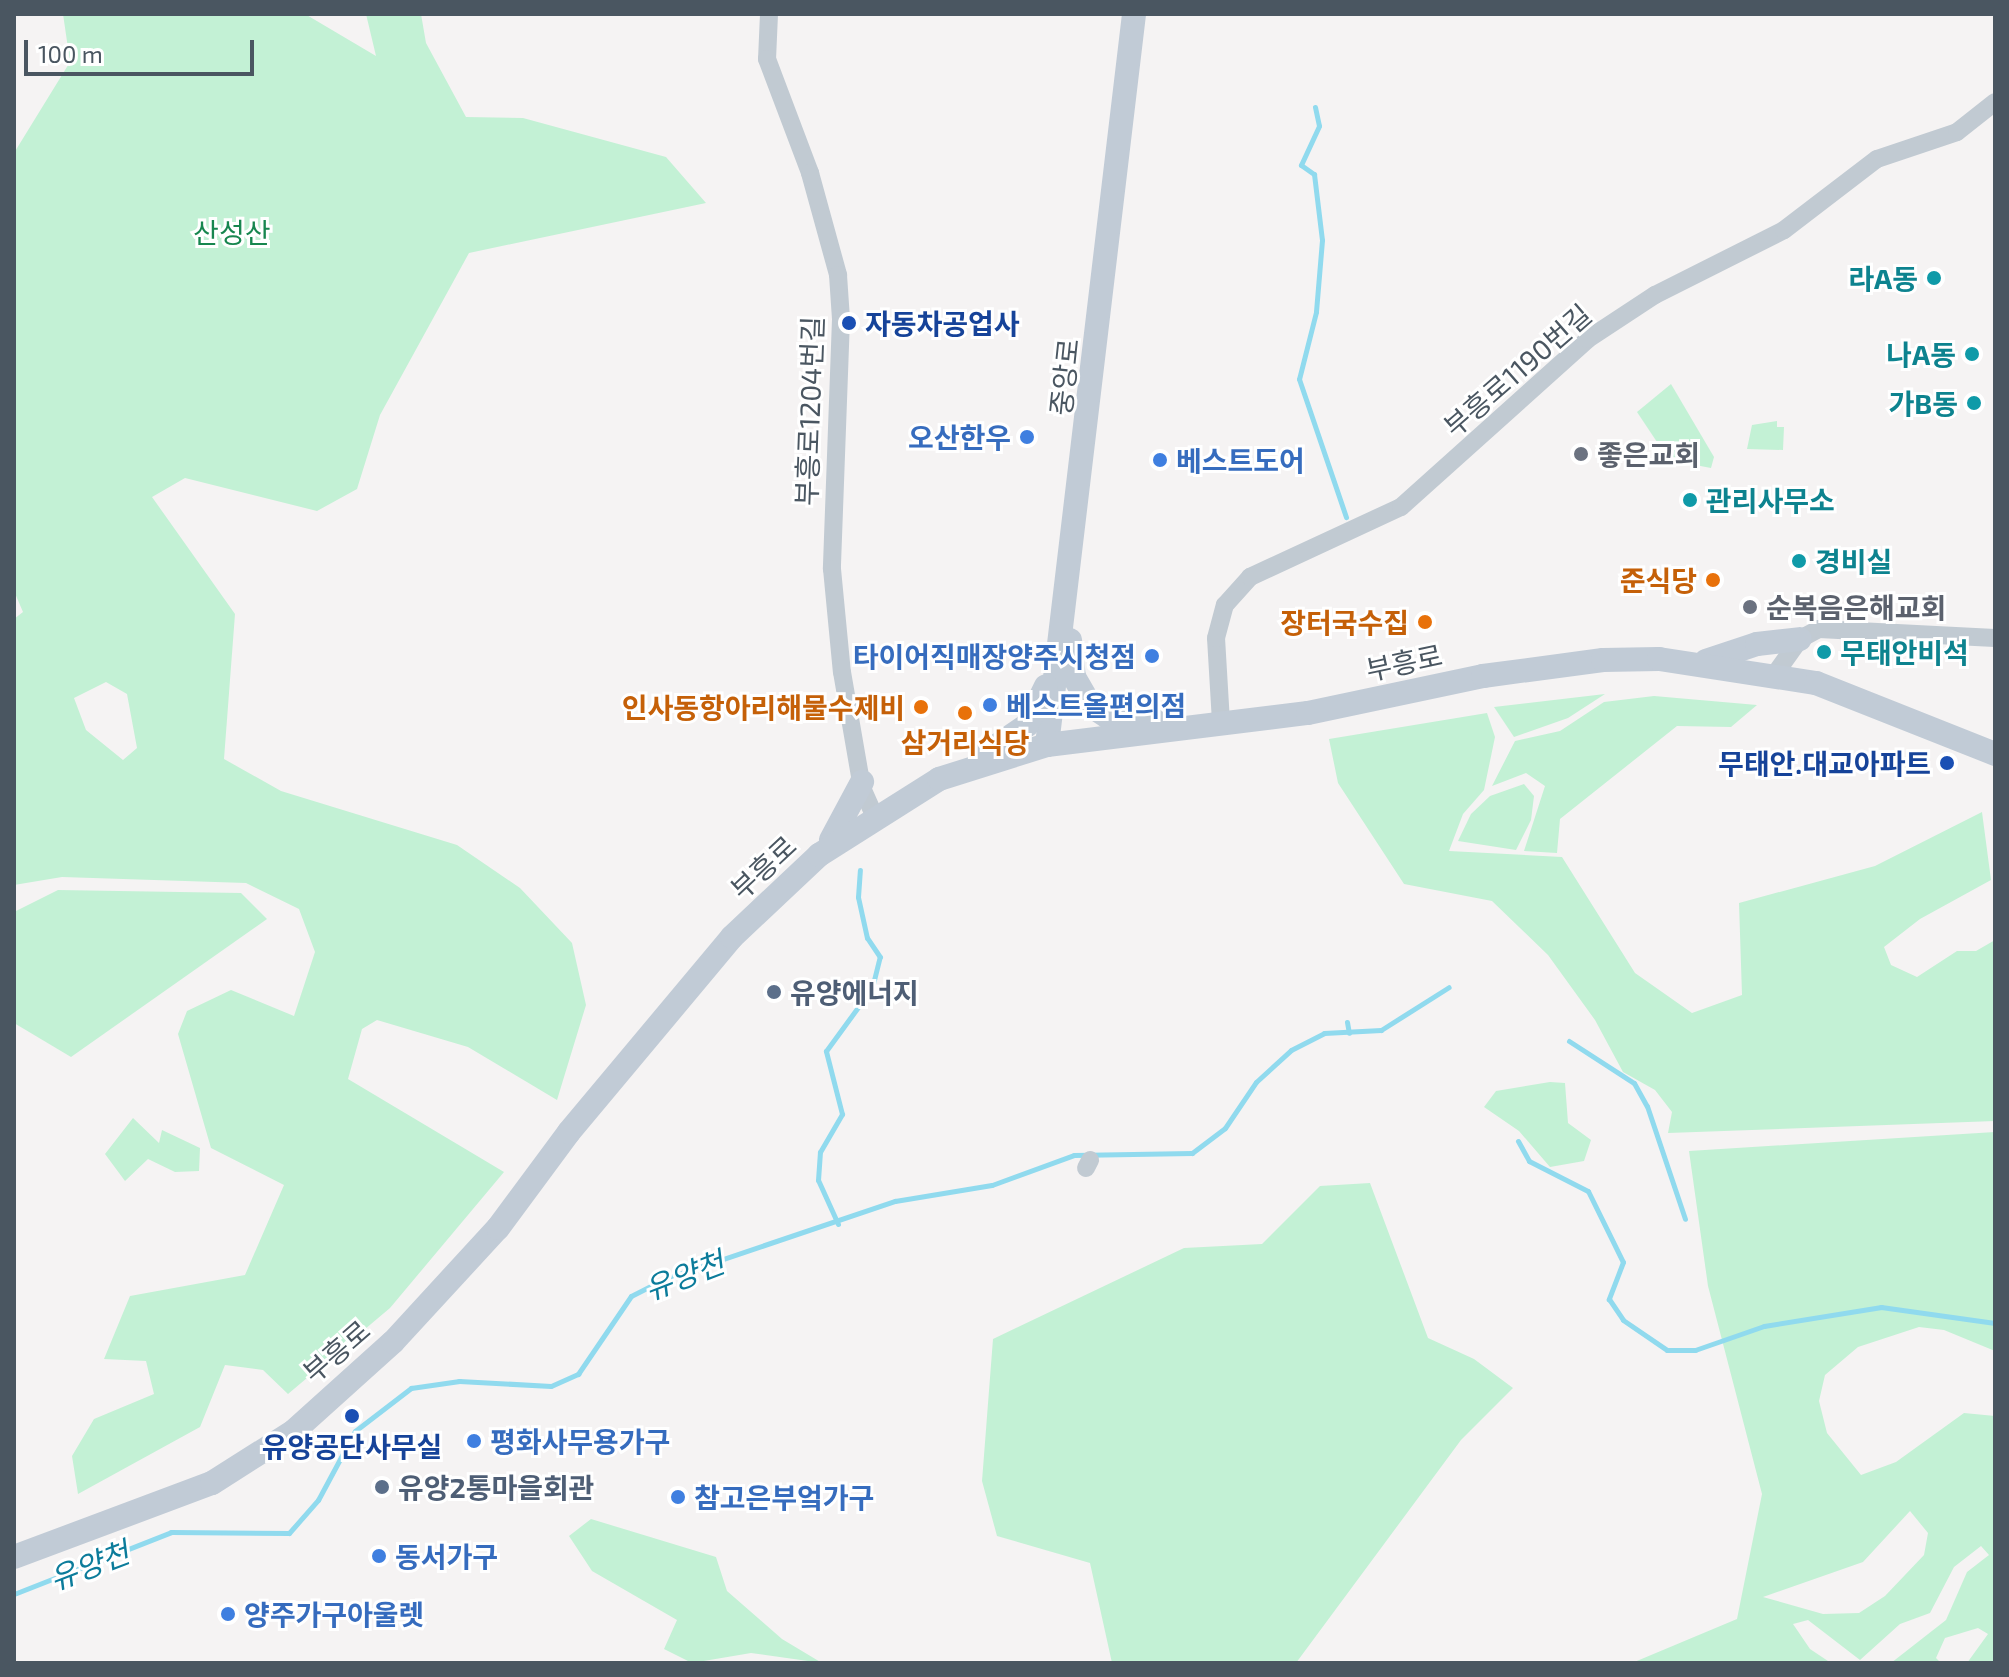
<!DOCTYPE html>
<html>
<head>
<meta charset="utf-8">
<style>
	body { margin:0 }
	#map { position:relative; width:2009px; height:1677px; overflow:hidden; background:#f5f3f3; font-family:"Exo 2","Noto Sans KR",sans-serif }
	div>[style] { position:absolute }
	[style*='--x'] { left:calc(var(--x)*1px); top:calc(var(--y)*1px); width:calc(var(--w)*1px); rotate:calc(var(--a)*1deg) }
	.green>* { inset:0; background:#c3f1d5 }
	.stream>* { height:5px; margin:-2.5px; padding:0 2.5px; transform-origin:2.5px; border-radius:2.5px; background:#90daee }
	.street>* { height:18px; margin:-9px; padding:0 9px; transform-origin:9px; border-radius:9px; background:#c1cad2 }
	.secondary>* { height:24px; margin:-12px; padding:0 12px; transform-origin:12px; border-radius:12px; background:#c1cbd6 }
	.dots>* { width:22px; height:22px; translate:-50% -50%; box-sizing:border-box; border:4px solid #fff; border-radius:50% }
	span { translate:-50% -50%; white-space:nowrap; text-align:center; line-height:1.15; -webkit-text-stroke:6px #fff; paint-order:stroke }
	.park-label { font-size:28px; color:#17864f }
	.culture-label { font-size:28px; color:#0d838f; font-weight:700 }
	.right { translate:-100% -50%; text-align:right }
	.left { translate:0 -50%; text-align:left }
	.transit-label { font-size:28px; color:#164399; font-weight:700 }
	.street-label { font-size:28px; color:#4a5661 }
	.shop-label { font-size:28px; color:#366cbe; font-weight:700 }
	.worship-label { font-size:28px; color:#5b616d; font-weight:700 }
	.food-label { font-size:28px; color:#c56008; font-weight:700 }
	.service-label { font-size:28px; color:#4e5e75; font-weight:700 }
	.water-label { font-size:30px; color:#0c7c9b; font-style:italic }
	.frame { position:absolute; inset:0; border:16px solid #4a5661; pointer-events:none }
	.scale { position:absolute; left:24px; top:40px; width:230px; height:36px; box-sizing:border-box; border:4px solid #4a5661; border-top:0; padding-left:10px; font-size:24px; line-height:28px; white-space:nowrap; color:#4a5661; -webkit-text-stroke:6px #fff; paint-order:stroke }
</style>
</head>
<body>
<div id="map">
	<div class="green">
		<i style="clip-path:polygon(evenodd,63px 14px,305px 14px,376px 56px,366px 14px,421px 14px,426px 43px,466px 117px,523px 118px,666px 157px,706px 203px,469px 253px,380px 415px,357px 489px,317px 511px,185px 478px,152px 497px,235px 614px,224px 759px,281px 791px,457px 845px,520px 888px,572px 943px,586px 1005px,557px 1100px,468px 1047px,377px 1020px,362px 1029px,348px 1079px,504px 1172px,390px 1308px,288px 1394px,263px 1370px,225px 1365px,200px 1427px,78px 1494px,72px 1456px,94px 1419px,154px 1394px,146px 1361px,104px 1359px,130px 1296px,245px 1275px,284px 1185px,211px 1148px,178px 1034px,187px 1011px,231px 990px,294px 1016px,315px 952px,299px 909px,246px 883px,62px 877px,14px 885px,14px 619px,23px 612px,14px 591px,14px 153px,70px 62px,63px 14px,106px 682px,127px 694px,137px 748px,123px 760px,86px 730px,74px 698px,106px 682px)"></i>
		<i style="clip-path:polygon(1671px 384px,1714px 457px,1711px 468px,1669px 460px,1637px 412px)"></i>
		<i style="clip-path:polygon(1777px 421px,1777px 427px,1784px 427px,1783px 450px,1747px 449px,1752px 425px)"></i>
		<i style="clip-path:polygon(1605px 694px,1568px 718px,1514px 737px,1494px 707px)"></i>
		<i style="clip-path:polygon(1654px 696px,1757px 705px,1731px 727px,1677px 726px,1560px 819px,1557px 853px,1524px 851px,1545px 786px,1526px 773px,1492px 786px,1515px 741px,1560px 731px,1604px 702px)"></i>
		<i style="clip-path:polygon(1487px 713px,1495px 737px,1484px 790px,1463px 814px,1449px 851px,1562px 857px,1635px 973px,1692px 1013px,1742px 995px,1739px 903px,1875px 866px,1982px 812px,1991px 880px,1920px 919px,1884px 947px,1891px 965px,1917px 977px,1957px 951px,1976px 951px,1995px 940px,1995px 1121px,1668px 1133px,1672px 1112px,1655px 1090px,1623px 1072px,1595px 1020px,1548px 955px,1492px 901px,1404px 884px,1338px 783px,1329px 739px)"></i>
		<i style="clip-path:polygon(1524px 784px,1534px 796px,1531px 820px,1516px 850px,1458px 841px,1471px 814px,1490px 796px)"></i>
		<i style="clip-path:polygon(58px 890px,241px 893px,267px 919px,71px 1057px,14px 1023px,14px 912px)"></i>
		<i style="clip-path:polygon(1550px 1082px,1565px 1083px,1568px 1123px,1591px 1140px,1584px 1161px,1550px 1167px,1519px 1131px,1484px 1107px,1496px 1091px)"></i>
		<i style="clip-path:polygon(133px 1118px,159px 1143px,162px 1130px,200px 1148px,199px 1171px,175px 1172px,148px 1159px,125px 1181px,105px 1154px)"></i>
		<i style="clip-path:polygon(evenodd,1995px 1132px,1995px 1351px,1944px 1330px,1919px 1327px,1858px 1347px,1825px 1375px,1819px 1401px,1827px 1433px,1861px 1475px,1896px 1462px,1964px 1413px,1995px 1416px,1995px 1663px,1967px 1663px,1988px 1634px,1978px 1628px,1945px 1638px,1936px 1658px,1941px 1663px,1891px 1663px,1946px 1620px,1967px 1572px,1989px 1555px,1981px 1546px,1954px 1567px,1930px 1613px,1900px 1624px,1860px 1660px,1808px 1620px,1793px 1624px,1810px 1649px,1831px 1663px,1632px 1663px,1737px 1619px,1762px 1494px,1708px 1286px,1689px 1151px,1995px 1132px,1910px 1511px,1928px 1533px,1924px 1555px,1885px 1596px,1859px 1613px,1823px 1614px,1763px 1597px,1863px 1562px,1910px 1511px)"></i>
		<i style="clip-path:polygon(1370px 1183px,1428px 1338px,1474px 1359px,1513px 1388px,1461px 1440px,1296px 1663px,1112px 1663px,1090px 1563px,997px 1536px,982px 1481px,993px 1339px,1184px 1248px,1262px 1244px,1320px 1186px)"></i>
		<i style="clip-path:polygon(591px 1519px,716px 1557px,727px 1591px,782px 1639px,822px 1663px,751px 1653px,692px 1663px,664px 1649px,677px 1620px,592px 1571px,569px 1536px)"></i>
	</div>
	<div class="stream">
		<i style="--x:1315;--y:107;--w:19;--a:78"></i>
		<i style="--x:1319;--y:126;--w:43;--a:114.8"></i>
		<i style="--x:1301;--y:165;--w:16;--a:35"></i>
		<i style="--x:1314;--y:174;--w:66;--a:83.1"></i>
		<i style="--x:1322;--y:240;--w:72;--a:94.8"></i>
		<i style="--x:1316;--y:312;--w:69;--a:104.2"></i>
		<i style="--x:1299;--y:379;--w:146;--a:71.2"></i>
		<i style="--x:1347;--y:1022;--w:11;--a:80"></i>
		<i style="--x:1569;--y:1041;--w:77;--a:32.9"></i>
		<i style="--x:1634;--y:1083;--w:26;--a:61"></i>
		<i style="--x:1647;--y:1106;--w:119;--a:71.4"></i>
		<i style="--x:1518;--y:1141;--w:23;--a:61"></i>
		<i style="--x:1529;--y:1161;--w:66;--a:27"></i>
		<i style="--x:1588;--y:1191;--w:79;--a:63.8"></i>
		<i style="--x:1623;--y:1262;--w:40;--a:111"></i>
		<i style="--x:1609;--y:1299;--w:25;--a:56"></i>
		<i style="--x:1623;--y:1320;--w:53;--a:34.3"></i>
		<i style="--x:1667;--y:1350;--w:28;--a:0"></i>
		<i style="--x:1695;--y:1350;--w:73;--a:-19.2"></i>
		<i style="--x:1764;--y:1326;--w:119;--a:-9.2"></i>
		<i style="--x:1881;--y:1307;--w:115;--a:8"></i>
		<i style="--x:838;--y:1224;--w:48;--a:-114.4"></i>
		<i style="--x:818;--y:1180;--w:28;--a:-86"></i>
		<i style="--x:820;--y:1152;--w:44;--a:-59.9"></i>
		<i style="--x:842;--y:1114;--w:65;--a:-104.3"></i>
		<i style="--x:826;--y:1051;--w:78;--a:-53.9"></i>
		<i style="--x:872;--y:988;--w:32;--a:-76"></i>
		<i style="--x:880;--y:957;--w:23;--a:-124"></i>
		<i style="--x:867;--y:938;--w:42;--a:-102.4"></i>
		<i style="--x:858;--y:897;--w:27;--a:-86"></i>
		<i style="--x:14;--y:1594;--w:169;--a:-21.5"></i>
		<i style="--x:171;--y:1532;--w:118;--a:0.5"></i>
		<i style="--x:289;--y:1533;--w:44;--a:-48.7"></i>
		<i style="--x:318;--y:1500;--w:78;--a:-61.8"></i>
		<i style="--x:355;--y:1431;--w:71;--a:-37.5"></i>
		<i style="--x:411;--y:1388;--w:49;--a:-8.3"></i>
		<i style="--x:459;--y:1381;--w:92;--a:3.1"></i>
		<i style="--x:551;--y:1386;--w:30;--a:-24"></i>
		<i style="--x:578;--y:1374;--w:94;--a:-55.8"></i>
		<i style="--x:631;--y:1296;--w:37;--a:-27"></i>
		<i style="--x:664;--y:1279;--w:244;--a:-18.7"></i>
		<i style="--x:895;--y:1201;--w:98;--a:-9.4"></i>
		<i style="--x:992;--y:1185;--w:87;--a:-20.1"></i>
		<i style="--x:1074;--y:1155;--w:118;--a:-1"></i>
		<i style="--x:1192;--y:1153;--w:41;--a:-37.1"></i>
		<i style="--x:1225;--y:1128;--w:55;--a:-56"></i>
		<i style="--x:1256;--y:1082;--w:47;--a:-42.4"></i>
		<i style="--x:1291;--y:1050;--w:37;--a:-27"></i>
		<i style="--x:1324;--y:1033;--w:57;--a:-3"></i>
		<i style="--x:1381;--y:1030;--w:80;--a:-32.3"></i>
	</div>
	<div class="street">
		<i style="--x:769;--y:14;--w:45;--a:92.5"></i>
		<i style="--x:767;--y:59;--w:122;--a:69.3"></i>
		<i style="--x:810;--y:173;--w:106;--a:74.6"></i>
		<i style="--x:838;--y:275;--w:44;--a:86.1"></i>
		<i style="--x:841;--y:319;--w:250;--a:92.1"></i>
		<i style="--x:832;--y:569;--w:103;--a:84.5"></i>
		<i style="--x:842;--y:672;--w:118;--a:80.2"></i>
		<i style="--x:862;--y:788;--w:32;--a:66"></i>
		<i style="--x:1775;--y:674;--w:43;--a:-54.5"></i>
		<i style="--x:1800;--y:639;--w:21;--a:-28"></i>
		<i style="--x:1819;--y:629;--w:176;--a:2.9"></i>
		<i style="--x:1221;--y:722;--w:84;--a:-93.4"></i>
		<i style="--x:1216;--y:638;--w:34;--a:-75"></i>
		<i style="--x:1225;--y:605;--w:38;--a:-48"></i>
		<i style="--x:1250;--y:577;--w:166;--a:-24.9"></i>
		<i style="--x:1401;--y:507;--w:251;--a:-41.9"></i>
		<i style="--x:1588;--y:339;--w:80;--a:-33.3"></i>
		<i style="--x:1655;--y:295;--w:144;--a:-26.7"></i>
		<i style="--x:1784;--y:230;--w:117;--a:-37.4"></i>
		<i style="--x:1877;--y:159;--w:84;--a:-18.6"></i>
		<i style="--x:1957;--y:132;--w:48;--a:-38.3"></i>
		<i style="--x:1086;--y:1168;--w:9;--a:-63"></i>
	</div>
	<div class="secondary">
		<i style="--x:1070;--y:640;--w:37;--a:84"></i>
		<i style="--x:1074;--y:677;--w:34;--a:60"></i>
		<i style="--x:1091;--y:706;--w:20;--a:33"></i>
		<i style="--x:1108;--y:717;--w:51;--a:5.6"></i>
		<i style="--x:1706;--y:661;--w:54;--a:-18.4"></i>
		<i style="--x:1757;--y:644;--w:43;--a:-6.6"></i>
		<i style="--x:1047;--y:745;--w:736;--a:-83.21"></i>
		<i style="--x:985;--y:754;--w:51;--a:-34.6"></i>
		<i style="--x:1027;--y:725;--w:43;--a:-64"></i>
		<i style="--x:831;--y:840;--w:66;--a:-61.9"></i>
		<i style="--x:14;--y:1557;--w:211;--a:-20.5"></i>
		<i style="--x:212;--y:1483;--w:97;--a:-32.4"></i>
		<i style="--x:294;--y:1431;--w:133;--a:-42"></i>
		<i style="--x:393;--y:1342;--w:155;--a:-47.4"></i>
		<i style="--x:498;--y:1228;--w:119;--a:-53.5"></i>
		<i style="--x:569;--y:1132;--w:254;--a:-50.1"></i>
		<i style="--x:732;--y:937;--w:120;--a:-43.3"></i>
		<i style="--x:819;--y:855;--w:142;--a:-32.3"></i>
		<i style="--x:939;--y:779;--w:113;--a:-17.5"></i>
		<i style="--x:1047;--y:745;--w:263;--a:-7"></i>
		<i style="--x:1308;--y:713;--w:179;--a:-11.9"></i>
		<i style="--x:1483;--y:676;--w:121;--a:-7.6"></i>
		<i style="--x:1603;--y:660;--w:56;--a:-1"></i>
		<i style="--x:1659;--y:659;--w:159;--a:8.7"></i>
		<i style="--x:1816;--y:683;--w:193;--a:21.6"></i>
	</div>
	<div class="dots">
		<i style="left:1934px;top:278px;background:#0f9aa8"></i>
		<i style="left:849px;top:323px;background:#1a4fb4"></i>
		<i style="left:1972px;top:354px;background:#0f9aa8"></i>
		<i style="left:1974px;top:403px;background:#0f9aa8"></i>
		<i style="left:1027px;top:437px;background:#3f7fe0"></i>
		<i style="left:1581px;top:454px;background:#6b7280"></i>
		<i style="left:1160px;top:460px;background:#3f7fe0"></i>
		<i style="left:1690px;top:500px;background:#0f9aa8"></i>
		<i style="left:1799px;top:561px;background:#0f9aa8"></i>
		<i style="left:1713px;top:580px;background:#e8710a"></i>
		<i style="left:1750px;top:607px;background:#6b7280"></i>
		<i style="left:1425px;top:622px;background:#e8710a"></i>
		<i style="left:1824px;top:652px;background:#0f9aa8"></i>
		<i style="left:1152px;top:656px;background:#3f7fe0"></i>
		<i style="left:990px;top:705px;background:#3f7fe0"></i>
		<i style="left:921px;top:707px;background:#e8710a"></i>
		<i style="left:965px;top:713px;background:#e8710a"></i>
		<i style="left:1947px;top:763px;background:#1a4fb4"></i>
		<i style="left:774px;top:992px;background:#5c6f8a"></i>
		<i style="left:352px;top:1416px;background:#1a4fb4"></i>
		<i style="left:474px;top:1441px;background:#3f7fe0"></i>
		<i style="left:382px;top:1487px;background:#5c6f8a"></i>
		<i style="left:678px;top:1497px;background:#3f7fe0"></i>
		<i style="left:379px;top:1556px;background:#3f7fe0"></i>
		<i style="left:228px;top:1614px;background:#3f7fe0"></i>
	</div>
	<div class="park-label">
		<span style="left:232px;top:232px">산성산</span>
	</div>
	<div class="culture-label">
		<span class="right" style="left:1918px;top:278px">라A동</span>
		<span class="right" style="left:1956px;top:354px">나A동</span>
		<span class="right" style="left:1958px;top:403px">가B동</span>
		<span class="left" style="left:1706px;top:500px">관리사무소</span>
		<span class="left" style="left:1815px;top:561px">경비실</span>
		<span class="left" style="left:1840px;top:652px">무태안비석</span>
	</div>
	<div class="transit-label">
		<span class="left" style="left:865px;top:323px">자동차공업사</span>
		<span class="right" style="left:1931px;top:763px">무태안.대교아파트</span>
		<span style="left:352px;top:1446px">유양공단사무실</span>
	</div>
	<div class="street-label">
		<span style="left:1517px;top:370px;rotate:-41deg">부흥로1190번길</span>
		<span style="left:1064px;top:377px;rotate:-84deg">중앙로</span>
		<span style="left:809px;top:411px;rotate:-88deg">부흥로1204번길</span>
		<span style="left:1404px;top:662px;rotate:-12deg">부흥로</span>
		<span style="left:763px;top:867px;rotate:-43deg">부흥로</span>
		<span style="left:336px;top:1351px;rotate:-41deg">부흥로</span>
	</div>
	<div class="shop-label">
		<span class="right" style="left:1011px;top:437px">오산한우</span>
		<span class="left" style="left:1176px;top:460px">베스트도어</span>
		<span class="right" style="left:1136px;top:656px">타이어직매장양주시청점</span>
		<span class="left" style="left:1006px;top:705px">베스트올편의점</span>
		<span class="left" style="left:490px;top:1441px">평화사무용가구</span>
		<span class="left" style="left:694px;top:1497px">참고은부엌가구</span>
		<span class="left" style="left:395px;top:1556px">동서가구</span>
		<span class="left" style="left:244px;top:1614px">양주가구아울렛</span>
	</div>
	<div class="worship-label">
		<span class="left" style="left:1597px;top:454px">좋은교회</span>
		<span class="left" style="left:1766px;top:607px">순복음은해교회</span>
	</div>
	<div class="food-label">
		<span class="right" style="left:1697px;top:580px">준식당</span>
		<span class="right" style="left:1409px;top:622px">장터국수집</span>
		<span class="right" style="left:905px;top:707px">인사동항아리해물수제비</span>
		<span style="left:965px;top:742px">삼거리식당</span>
	</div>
	<div class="service-label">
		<span class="left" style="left:790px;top:992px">유양에너지</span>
		<span class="left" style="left:398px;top:1487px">유양2통마을회관</span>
	</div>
	<div class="water-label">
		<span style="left:684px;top:1275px;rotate:-21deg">유양천</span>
		<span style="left:89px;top:1565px;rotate:-21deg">유양천</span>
	</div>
	<div class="frame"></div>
	<div class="scale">100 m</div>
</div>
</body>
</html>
